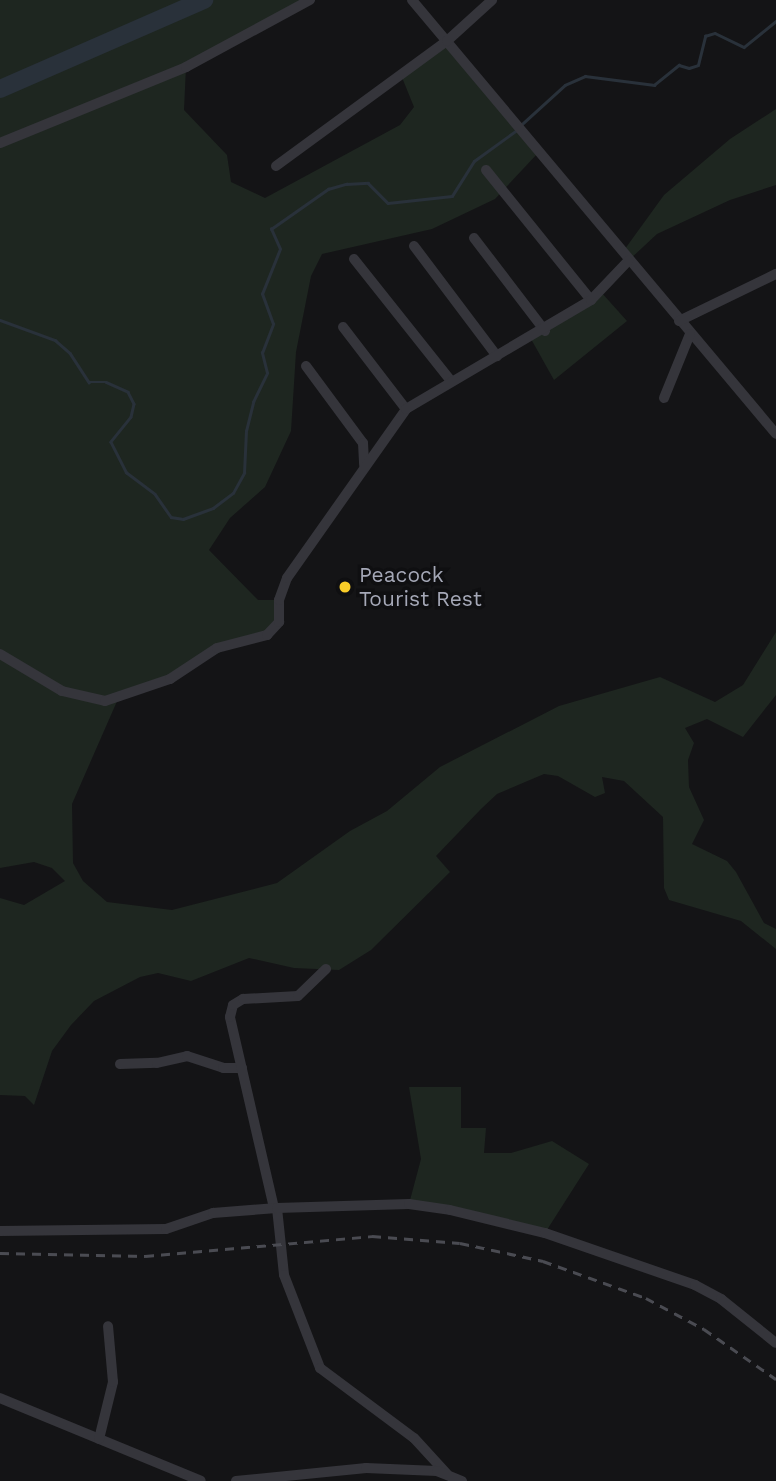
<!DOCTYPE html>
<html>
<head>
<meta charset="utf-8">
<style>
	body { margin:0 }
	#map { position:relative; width:776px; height:1481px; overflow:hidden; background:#141416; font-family:"Work Sans",sans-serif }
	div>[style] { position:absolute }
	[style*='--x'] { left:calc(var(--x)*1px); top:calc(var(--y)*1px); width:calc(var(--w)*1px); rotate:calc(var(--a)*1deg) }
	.green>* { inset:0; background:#1e2620 }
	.stream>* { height:2.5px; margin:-1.25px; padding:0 1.25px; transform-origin:1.25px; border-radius:1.25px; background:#29313a }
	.river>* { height:18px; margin:-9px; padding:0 9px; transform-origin:9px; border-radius:9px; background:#29313a }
	.minor>* { height:10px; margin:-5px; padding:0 5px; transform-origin:5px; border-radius:5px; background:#35353b }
	.rail>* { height:2.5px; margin-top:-1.25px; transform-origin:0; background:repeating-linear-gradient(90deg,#4a4b52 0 9px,transparent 0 16px) }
	.dots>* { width:19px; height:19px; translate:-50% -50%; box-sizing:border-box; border:4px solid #0f0f11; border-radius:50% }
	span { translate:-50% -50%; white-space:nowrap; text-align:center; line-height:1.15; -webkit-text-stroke:7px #0f0f11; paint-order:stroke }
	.poi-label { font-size:21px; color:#a5a8b7 }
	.left { translate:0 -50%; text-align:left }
</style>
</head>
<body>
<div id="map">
	<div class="green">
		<i style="clip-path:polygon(0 0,309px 0,186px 67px,184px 110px,227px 155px,231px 182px,265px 198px,400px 125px,414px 107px,401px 75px,447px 41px,538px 153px,495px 199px,432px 229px,322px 254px,311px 276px,296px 352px,291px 431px,265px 487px,230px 518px,209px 550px,258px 600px,279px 600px,277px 629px,241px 641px,170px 679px,118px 699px,72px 804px,73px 863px,83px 881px,107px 902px,172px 910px,277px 883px,350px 831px,387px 811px,440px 767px,559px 706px,660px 677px,715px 702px,743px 685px,776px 632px,776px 695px,743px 737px,707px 719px,685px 728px,694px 743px,688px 760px,689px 787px,704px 820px,692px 844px,727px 861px,736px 872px,764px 923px,776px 929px,776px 949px,741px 921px,669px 900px,664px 888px,663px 817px,624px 781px,602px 777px,605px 793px,595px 797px,558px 776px,544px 774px,497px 794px,481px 809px,436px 856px,450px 872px,371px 950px,339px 970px,294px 968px,249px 958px,191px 981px,158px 973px,140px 977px,94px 1001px,71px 1025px,52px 1051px,34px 1105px,25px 1096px,0 1095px,0 898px,24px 905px,65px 881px,52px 868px,34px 862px,0 868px)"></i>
		<i style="clip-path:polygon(776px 109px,776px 185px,730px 200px,657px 234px,628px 261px,622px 253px,664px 195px,730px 139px)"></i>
		<i style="clip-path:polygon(601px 292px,627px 321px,554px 380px,531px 339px)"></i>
		<i style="clip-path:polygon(409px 1087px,461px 1087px,461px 1128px,486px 1128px,484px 1153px,511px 1153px,552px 1141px,589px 1164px,545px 1233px,409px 1204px,421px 1159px)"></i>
	</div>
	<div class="stream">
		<i style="--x:521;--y:125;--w:59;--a:-42.3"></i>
		<i style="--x:565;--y:85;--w:22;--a:-24"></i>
		<i style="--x:585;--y:76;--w:70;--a:7.4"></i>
		<i style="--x:654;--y:85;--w:32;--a:-39"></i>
		<i style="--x:679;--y:65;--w:10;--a:17"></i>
		<i style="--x:689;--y:68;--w:9;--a:-18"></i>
		<i style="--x:698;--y:65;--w:30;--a:-76"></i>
		<i style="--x:705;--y:36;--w:10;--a:-17"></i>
		<i style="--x:715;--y:33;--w:32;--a:26"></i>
		<i style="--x:744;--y:47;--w:41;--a:-39.1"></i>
		<i style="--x:0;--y:320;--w:59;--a:20"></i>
		<i style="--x:55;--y:340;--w:20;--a:41"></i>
		<i style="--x:70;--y:353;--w:35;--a:57"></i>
		<i style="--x:89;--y:382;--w:17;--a:0"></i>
		<i style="--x:106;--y:382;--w:24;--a:24"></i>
		<i style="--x:128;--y:392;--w:13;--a:63"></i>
		<i style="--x:134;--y:404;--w:13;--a:103"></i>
		<i style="--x:131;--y:417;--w:32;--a:129"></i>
		<i style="--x:111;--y:442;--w:34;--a:63"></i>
		<i style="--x:126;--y:472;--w:36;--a:37"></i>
		<i style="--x:155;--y:494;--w:28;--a:55"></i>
		<i style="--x:171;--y:517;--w:12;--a:9"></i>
		<i style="--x:183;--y:519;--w:32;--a:-20"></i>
		<i style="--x:213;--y:508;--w:25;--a:-37"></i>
		<i style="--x:233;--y:493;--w:23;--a:-61"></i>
		<i style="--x:244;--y:473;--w:42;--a:-87.3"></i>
		<i style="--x:246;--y:431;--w:30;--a:-76"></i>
		<i style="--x:253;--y:402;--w:32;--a:-64"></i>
		<i style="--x:267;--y:373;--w:21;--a:-104"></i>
		<i style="--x:262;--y:353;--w:31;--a:-69"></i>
		<i style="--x:273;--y:324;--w:32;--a:-110"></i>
		<i style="--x:262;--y:294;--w:48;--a:-68.2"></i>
		<i style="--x:280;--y:249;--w:22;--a:-114"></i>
		<i style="--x:271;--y:229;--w:70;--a:-35.1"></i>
		<i style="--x:328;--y:189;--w:19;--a:-16"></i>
		<i style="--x:346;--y:184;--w:22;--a:-3"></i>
		<i style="--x:368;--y:183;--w:28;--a:45"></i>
		<i style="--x:388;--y:203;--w:64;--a:-6.2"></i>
		<i style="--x:452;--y:196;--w:41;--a:-57.8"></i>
		<i style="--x:474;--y:161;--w:53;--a:-35.8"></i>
	</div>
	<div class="river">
		<i style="--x:0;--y:89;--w:223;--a:-23.6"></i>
	</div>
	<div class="minor">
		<i style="--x:412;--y:0;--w:566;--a:50.01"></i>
		<i style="--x:0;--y:143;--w:201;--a:-22.2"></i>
		<i style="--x:186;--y:67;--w:141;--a:-28.4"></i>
		<i style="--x:276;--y:166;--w:212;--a:-36.2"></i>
		<i style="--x:447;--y:41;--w:61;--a:-42.3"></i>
		<i style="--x:486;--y:170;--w:167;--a:51.1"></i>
		<i style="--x:474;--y:238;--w:117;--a:52.6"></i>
		<i style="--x:414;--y:246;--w:138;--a:53"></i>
		<i style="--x:354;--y:259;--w:156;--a:51.5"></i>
		<i style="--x:679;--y:321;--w:108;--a:-25.9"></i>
		<i style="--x:343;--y:327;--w:103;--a:52.5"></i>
		<i style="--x:306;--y:366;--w:96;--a:53.5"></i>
		<i style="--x:363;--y:443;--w:22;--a:87"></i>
		<i style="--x:664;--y:398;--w:69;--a:-67.9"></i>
		<i style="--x:0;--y:654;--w:72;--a:30.8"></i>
		<i style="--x:62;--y:691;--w:44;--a:13.1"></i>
		<i style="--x:105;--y:701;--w:69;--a:-18.7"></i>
		<i style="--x:170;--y:679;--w:56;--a:-33.4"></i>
		<i style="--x:217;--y:648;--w:52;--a:-14.6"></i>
		<i style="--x:267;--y:635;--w:18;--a:-47"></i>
		<i style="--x:279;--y:622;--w:22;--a:-90"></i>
		<i style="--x:279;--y:600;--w:23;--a:-70"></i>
		<i style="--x:287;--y:578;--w:207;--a:-54.8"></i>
		<i style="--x:406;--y:409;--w:215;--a:-30.5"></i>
		<i style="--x:591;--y:300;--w:54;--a:-46.5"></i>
		<i style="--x:120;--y:1064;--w:37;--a:-2"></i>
		<i style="--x:157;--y:1063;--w:31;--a:-13"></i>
		<i style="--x:187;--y:1056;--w:38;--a:18"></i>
		<i style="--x:223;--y:1068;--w:19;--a:0"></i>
		<i style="--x:274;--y:1208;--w:196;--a:-103"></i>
		<i style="--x:230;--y:1017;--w:12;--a:-76"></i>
		<i style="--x:233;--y:1005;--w:12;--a:-31"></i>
		<i style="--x:243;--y:999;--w:55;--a:-3.1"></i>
		<i style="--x:298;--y:996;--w:39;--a:-44"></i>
		<i style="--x:277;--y:1208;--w:67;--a:84"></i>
		<i style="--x:284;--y:1275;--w:100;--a:68.8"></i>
		<i style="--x:320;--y:1368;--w:117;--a:36.7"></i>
		<i style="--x:414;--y:1438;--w:49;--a:47.5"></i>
		<i style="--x:0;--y:1231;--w:166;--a:-0.7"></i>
		<i style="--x:166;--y:1229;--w:50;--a:-18.8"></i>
		<i style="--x:213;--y:1213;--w:64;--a:-4.5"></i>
		<i style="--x:277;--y:1208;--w:132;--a:-1.7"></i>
		<i style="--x:409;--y:1204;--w:41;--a:8.3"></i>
		<i style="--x:450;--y:1210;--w:98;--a:13.6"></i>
		<i style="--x:545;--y:1233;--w:159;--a:19.1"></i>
		<i style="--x:695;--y:1285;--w:30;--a:28"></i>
		<i style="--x:721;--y:1299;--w:70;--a:38.7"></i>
		<i style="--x:0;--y:1398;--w:217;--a:22.4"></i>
		<i style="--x:99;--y:1439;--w:59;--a:-76.2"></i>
		<i style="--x:113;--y:1382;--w:56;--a:-95.1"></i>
		<i style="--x:236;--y:1481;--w:131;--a:-5.7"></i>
		<i style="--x:366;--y:1468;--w:71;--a:2.4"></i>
		<i style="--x:437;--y:1471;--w:27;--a:22"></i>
	</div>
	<div class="rail">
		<i style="--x:0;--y:1253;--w:145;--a:1.2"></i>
		<i style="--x:145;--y:1256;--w:228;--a:-5"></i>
		<i style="--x:372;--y:1236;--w:88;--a:4.5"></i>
		<i style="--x:460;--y:1243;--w:85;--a:12.2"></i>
		<i style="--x:543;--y:1261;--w:109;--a:19.8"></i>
		<i style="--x:646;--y:1298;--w:66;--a:28.1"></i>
		<i style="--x:704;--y:1329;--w:88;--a:34.8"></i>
	</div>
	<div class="dots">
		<i style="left:345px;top:587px;background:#facd28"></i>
	</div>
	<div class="poi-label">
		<span class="left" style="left:359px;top:587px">Peacock<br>Tourist Rest</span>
	</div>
</div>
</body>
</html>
